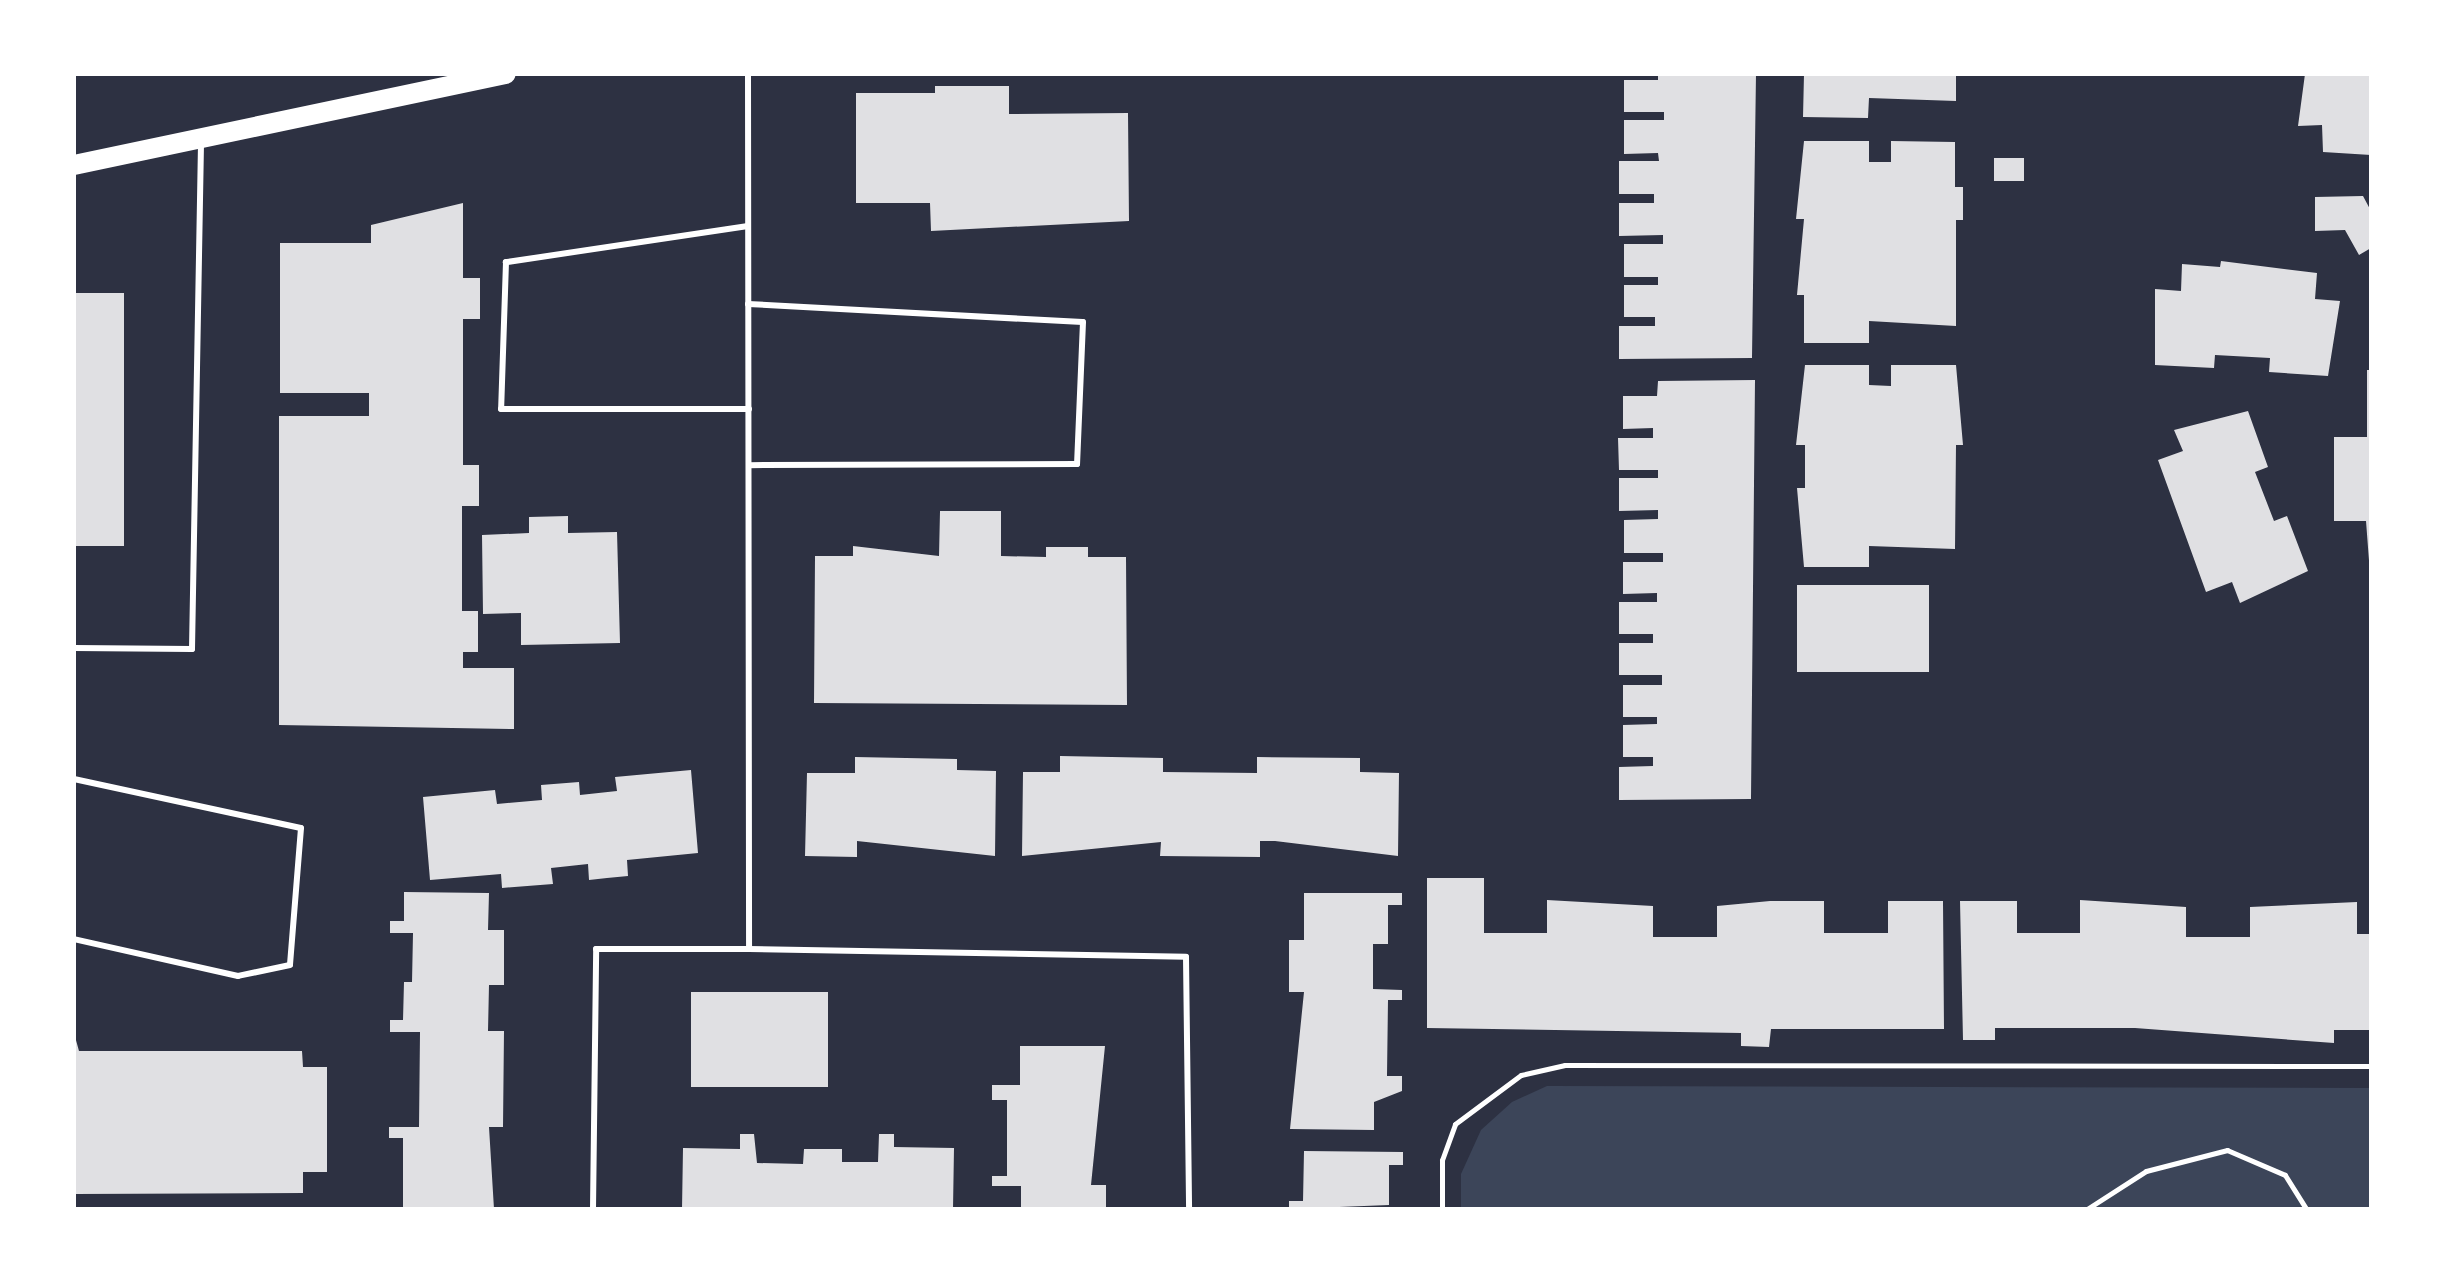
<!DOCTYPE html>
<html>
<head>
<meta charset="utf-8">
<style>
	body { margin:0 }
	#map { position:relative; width:2445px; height:1283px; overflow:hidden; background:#2d3142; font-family:Roboto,sans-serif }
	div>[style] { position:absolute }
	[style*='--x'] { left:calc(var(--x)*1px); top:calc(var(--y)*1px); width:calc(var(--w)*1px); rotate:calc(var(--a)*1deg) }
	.green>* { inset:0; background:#3c4559 }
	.building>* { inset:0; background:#e0e0e3; transform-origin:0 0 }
	.path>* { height:5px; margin:-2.5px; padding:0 2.5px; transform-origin:2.5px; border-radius:2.5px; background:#fff }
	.service>* { height:6px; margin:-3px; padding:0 3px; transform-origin:3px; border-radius:3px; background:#fff }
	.primary>* { height:20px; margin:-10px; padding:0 10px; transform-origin:10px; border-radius:10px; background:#fff }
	span { translate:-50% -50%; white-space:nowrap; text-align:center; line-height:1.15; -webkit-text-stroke:8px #fff; paint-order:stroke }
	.frame { position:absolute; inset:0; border:76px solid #fff; pointer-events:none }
</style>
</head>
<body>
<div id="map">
	<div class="green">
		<i style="clip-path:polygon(1547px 1086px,2371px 1088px,2371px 1209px,1461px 1209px,1461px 1174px,1481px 1130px,1512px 1102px)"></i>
	</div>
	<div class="building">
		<i style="clip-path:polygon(1658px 74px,1756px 74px,1752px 358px,1619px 359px,1619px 326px,1655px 326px,1655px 317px,1624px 317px,1624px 285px,1658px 285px,1658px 277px,1624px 277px,1624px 244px,1663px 244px,1663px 235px,1619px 236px,1619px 203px,1654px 203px,1654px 194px,1619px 194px,1619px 161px,1659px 161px,1658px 153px,1624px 154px,1624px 120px,1664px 120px,1664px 112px,1624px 112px,1624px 80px,1658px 80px)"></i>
		<i style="clip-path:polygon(1804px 74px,1956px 74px,1956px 101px,1869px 98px,1868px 118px,1803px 117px)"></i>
		<i style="clip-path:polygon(2305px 74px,2371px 74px,2371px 155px,2323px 152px,2322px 125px,2298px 126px)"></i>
		<i style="clip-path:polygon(935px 86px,1009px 86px,1009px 114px,1128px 113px,1129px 221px,931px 231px,930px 203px,856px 203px,856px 93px,935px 93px)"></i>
		<i style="clip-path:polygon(1804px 141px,1869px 141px,1869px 162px,1891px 162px,1891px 141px,1955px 142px,1955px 187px,1963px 187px,1963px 220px,1956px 220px,1956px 326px,1869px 321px,1869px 343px,1804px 343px,1804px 295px,1797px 295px,1804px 219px,1796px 219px)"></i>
		<i style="left:1994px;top:158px;width:30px;height:23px"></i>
		<i style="clip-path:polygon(2363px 196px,2371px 211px,2371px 248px,2359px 255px,2345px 230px,2315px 231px,2315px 197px)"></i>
		<i style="clip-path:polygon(463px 203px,463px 278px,480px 278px,480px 319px,463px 319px,463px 465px,479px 465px,479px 506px,462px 506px,462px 611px,478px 611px,478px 652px,463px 652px,463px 668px,514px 668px,514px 729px,279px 725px,279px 416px,369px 416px,369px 393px,280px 393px,280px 243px,371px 243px,371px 225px)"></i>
		<i style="clip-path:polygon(2221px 261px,2317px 273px,2315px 299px,2340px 301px,2328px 376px,2269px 372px,2270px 358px,2215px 355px,2214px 368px,2155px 365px,2155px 289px,2181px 291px,2182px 264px,2220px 267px)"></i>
		<i style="left:74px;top:293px;width:50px;height:253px"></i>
		<i style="clip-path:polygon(1805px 365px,1869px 365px,1869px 385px,1891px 386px,1891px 365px,1956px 365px,1963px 445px,1956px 445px,1955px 549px,1869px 546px,1869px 567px,1804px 567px,1797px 488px,1805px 488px,1805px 445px,1796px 445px)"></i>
		<i style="clip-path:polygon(2367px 370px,2371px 370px,2371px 587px,2366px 521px,2334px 521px,2334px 437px,2367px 437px)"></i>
		<i style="clip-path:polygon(1755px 380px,1751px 799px,1619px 800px,1619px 767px,1653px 766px,1653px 757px,1623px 757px,1623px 725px,1657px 724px,1657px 717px,1623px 717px,1623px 685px,1662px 685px,1662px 675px,1619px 675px,1619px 643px,1653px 643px,1653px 634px,1619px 634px,1619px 602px,1657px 602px,1657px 593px,1623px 594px,1623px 562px,1663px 562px,1663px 553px,1624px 553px,1624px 520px,1658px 519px,1658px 510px,1619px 511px,1619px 478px,1658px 478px,1658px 470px,1619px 470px,1618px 438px,1653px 438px,1653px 428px,1623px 429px,1623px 396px,1657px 396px,1658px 381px)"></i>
		<i style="clip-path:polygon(2248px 411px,2268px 467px,2255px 472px,2274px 521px,2287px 516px,2308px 571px,2240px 603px,2232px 582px,2206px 592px,2158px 460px,2183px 451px,2174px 430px)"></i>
		<i style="clip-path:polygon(940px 511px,1001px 511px,1001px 556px,1046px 557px,1046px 547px,1088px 547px,1088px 557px,1126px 557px,1127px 705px,814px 703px,815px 556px,853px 556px,853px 546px,939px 556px)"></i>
		<i style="clip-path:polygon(568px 516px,568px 533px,617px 532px,620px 643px,521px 645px,521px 613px,483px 614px,482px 535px,529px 533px,529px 517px)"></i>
		<i style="left:1797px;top:585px;width:132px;height:87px"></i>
		<i style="clip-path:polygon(1060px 756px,1163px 758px,1163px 772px,1257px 773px,1257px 757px,1360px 758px,1360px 772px,1399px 773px,1398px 856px,1275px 841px,1260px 841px,1260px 857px,1160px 856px,1161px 842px,1022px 856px,1023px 772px,1060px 772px)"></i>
		<i style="clip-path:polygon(855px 757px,957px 759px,957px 770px,996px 771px,995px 856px,857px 841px,857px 857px,805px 856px,807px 773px,855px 773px)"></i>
		<i style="clip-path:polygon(691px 770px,698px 853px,627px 860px,628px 876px,607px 878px,589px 880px,588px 864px,551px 868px,553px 884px,502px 888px,501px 874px,430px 880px,423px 797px,495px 790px,497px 804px,542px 800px,541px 785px,579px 782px,580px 795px,617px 791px,615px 777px)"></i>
		<i style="clip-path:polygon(1427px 878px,1484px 878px,1484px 933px,1547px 933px,1547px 900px,1653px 906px,1653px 937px,1717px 937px,1717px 906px,1770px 901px,1824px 901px,1824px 933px,1888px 933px,1888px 901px,1943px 901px,1944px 1029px,1771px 1029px,1769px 1047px,1741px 1046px,1741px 1033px,1427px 1028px)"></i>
		<i style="clip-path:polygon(404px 892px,489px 893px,488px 930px,504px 930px,504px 985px,489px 985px,488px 1031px,504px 1031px,503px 1127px,489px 1127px,494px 1209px,403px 1209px,403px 1138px,389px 1138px,389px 1127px,419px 1127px,420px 1032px,390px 1032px,390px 1020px,403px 1020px,404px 982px,412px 982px,413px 933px,390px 933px,390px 921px,404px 921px)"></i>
		<i style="clip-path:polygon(1304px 893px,1402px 893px,1402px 905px,1388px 905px,1388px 944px,1373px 944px,1373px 989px,1402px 990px,1402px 1000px,1388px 1000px,1387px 1076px,1402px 1076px,1402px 1091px,1374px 1102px,1374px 1130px,1290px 1129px,1304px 992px,1289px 992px,1289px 940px,1304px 940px)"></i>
		<i style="clip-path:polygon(2080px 900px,2186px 907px,2186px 937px,2250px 937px,2250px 907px,2357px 902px,2357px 934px,2371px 934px,2371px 1030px,2334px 1030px,2334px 1043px,2135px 1028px,1995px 1028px,1995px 1040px,1963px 1040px,1960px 901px,2017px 901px,2017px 933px,2080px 933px)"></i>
		<i style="left:691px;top:992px;width:137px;height:95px"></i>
		<i style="clip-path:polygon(74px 1033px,79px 1051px,302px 1051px,303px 1067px,327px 1067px,327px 1172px,303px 1172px,303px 1193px,74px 1194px)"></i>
		<i style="clip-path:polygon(1020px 1046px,1105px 1046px,1091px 1185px,1106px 1185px,1106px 1209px,1021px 1209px,1021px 1186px,992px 1186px,992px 1176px,1007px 1176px,1007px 1100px,992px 1100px,992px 1085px,1020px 1085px)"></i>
		<i style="clip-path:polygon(740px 1134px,754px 1134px,757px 1163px,803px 1164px,804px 1149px,842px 1149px,842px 1162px,878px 1162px,879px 1134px,894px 1134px,894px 1147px,954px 1148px,953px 1209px,682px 1209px,683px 1148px,740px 1149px)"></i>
		<i style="clip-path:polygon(1304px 1151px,1403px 1152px,1403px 1165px,1389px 1165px,1389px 1205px,1289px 1209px,1289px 1201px,1303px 1201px)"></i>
	</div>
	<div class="path">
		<i style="--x:1442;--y:1209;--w:49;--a:-90"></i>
		<i style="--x:1442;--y:1160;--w:38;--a:-70"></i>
		<i style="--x:1455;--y:1124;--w:82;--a:-36.6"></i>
		<i style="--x:1521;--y:1075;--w:45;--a:-12.8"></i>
		<i style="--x:1565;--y:1065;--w:806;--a:0.07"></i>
		<i style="--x:2087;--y:1209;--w:70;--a:-32.8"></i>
		<i style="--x:2146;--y:1171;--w:84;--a:-14.5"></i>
		<i style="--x:2227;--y:1150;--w:63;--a:23.3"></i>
		<i style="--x:2285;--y:1175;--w:40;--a:58"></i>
	</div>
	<div class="service">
		<i style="--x:748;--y:74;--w:875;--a:89.93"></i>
		<i style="--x:749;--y:949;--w:437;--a:1"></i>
		<i style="--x:1186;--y:957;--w:252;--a:89.3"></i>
		<i style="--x:748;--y:226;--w:245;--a:171.5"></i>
		<i style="--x:506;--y:262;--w:147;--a:91.9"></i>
		<i style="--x:501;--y:409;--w:248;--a:0"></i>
		<i style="--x:748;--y:304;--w:335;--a:3.1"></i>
		<i style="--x:1083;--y:322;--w:142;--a:92.4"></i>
		<i style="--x:1077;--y:464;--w:328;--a:179.8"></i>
		<i style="--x:74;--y:648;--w:118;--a:0.5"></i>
		<i style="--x:192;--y:649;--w:506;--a:-88.98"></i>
		<i style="--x:74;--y:779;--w:232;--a:12.2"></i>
		<i style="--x:301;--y:828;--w:137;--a:94.6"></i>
		<i style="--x:290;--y:965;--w:53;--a:168.1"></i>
		<i style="--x:238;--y:976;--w:168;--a:-167.3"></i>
		<i style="--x:593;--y:1209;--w:260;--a:-89.3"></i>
		<i style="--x:596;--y:949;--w:153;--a:0"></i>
	</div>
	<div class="primary">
		<i style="--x:74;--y:165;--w:441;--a:-11.9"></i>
	</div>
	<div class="frame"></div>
</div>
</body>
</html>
